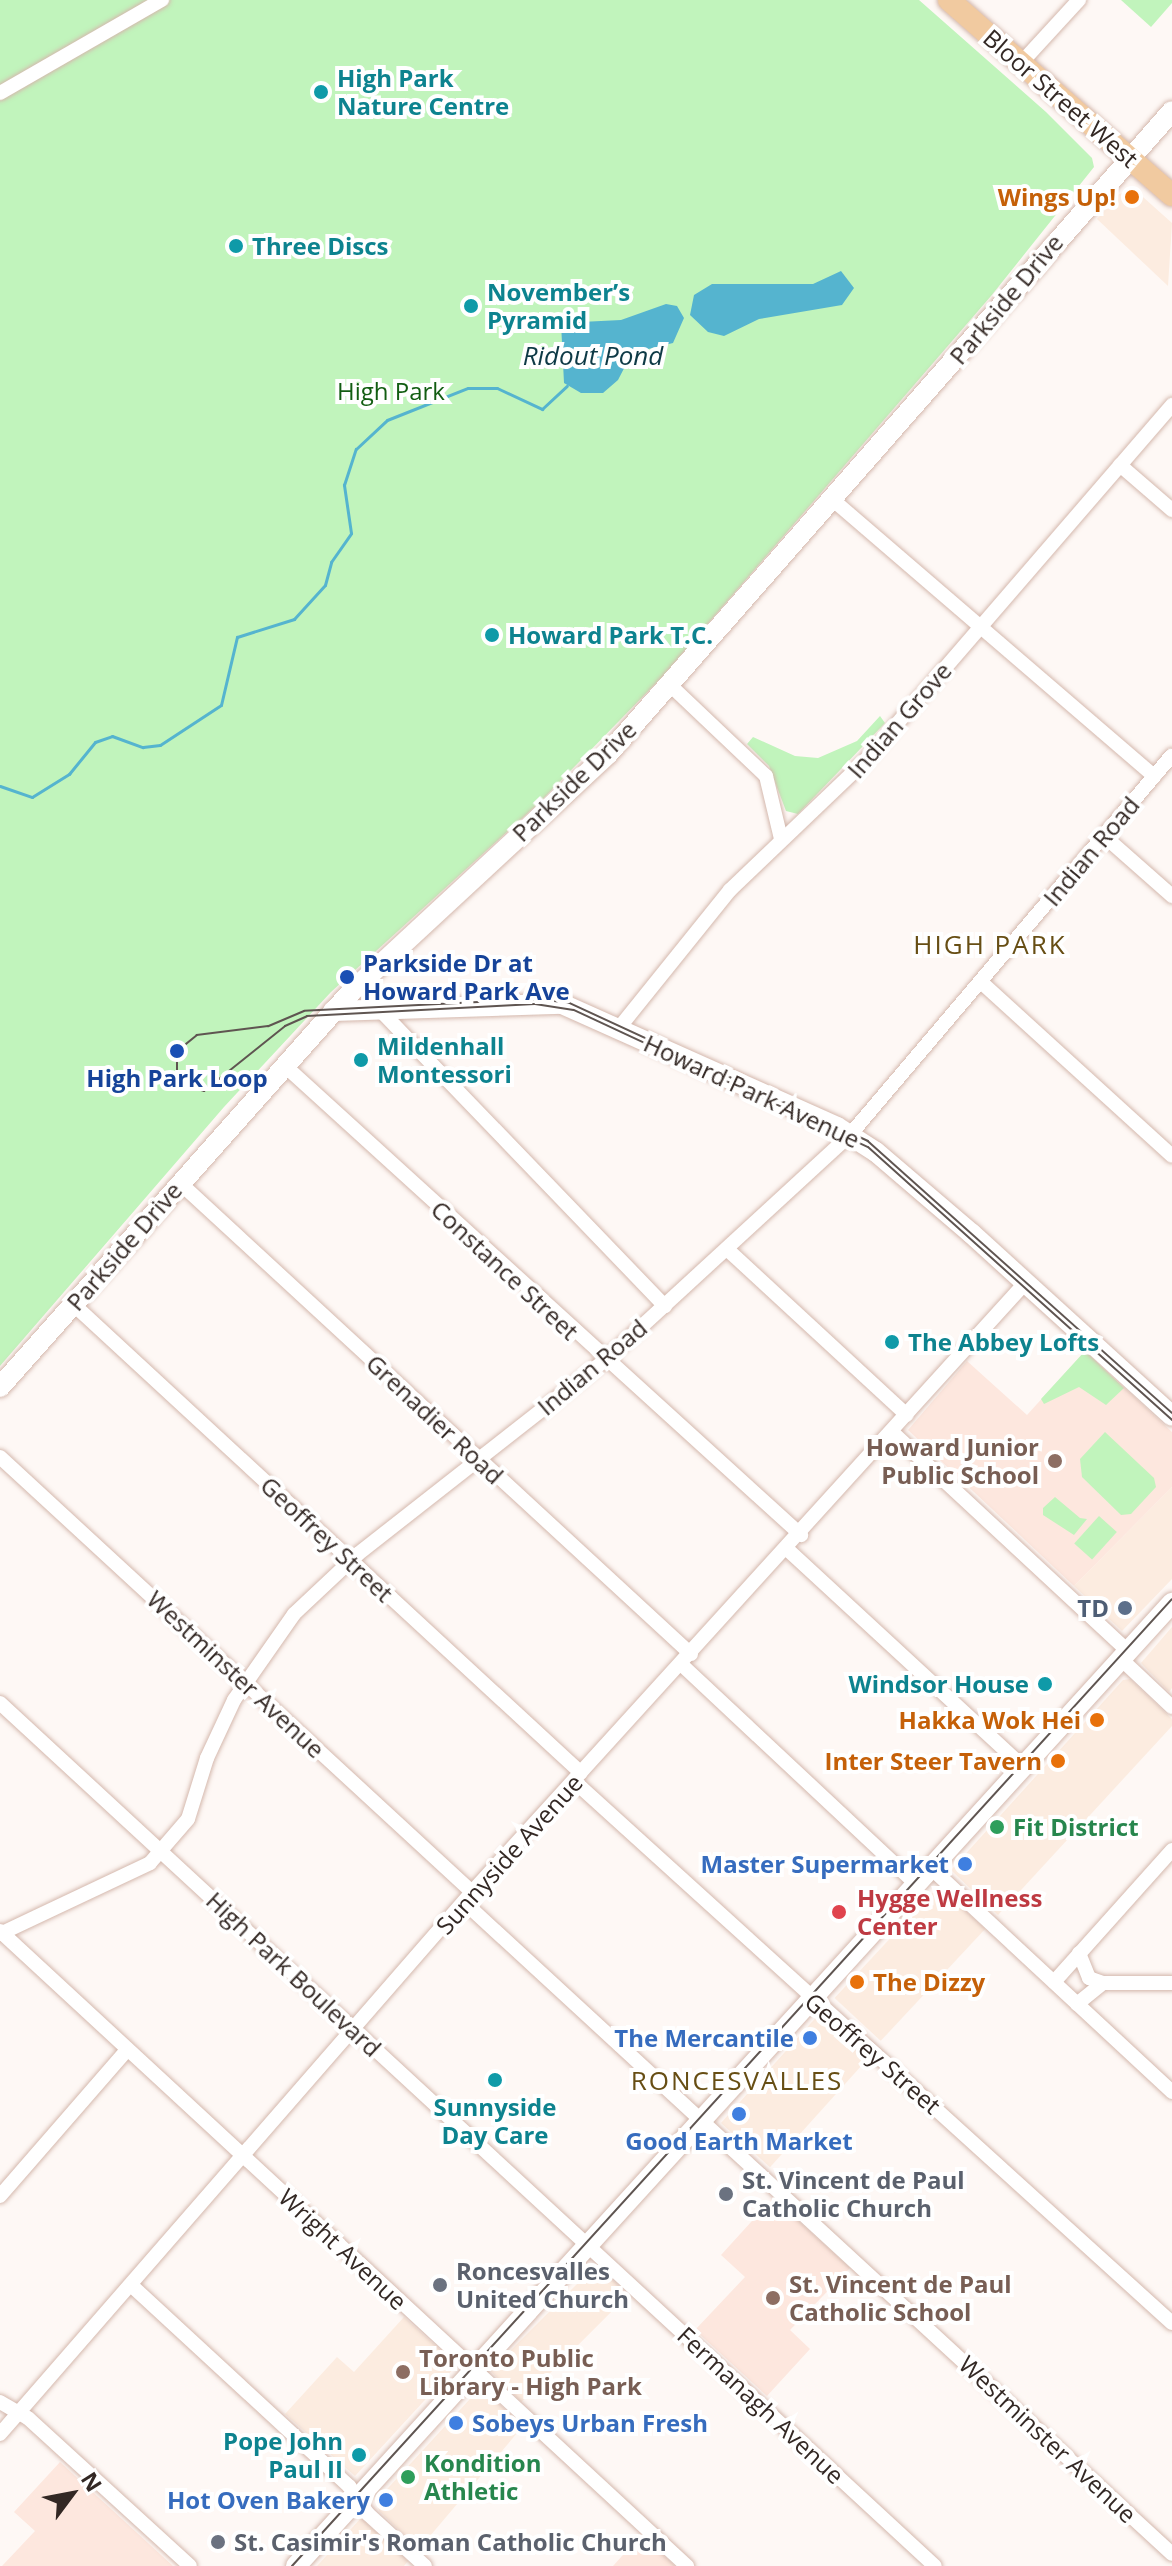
<!DOCTYPE html>
<html>
<head>
<meta charset="utf-8">
<style>
	body { margin:0 }
	#map { position:relative; width:1172px; height:2566px; overflow:hidden; background:#fef8f5; font-family:"Open Sans",sans-serif }
	div>[style] { position:absolute }
	[style*='--x'] { left:calc(var(--x)*1px); top:calc(var(--y)*1px); width:calc(var(--w)*1px); rotate:calc(var(--a)*1deg) }
	.commercial>* { inset:0; background:#fcece0; transform-origin:0 0 }
	.built>* { inset:0; background:#fde7de }
	.green>* { inset:0; background:#c1f4bc; transform-origin:0 0 }
	.water>* { inset:0; background:#55b4cf }
	.stream>* { height:3px; margin:-1.5px; padding:0 1.5px; transform-origin:1.5px; border-radius:1.5px; background:#55b4cf }
	.roads { filter:drop-shadow(0 0 2px #d4b8ad) drop-shadow(0 0 2px #d4b8ad) }
	.street>* { height:14px; margin:-7px; padding:0 7px; transform-origin:7px; border-radius:7px; background:#fff }
	.secondary>* { height:20px; margin:-10px; padding:0 10px; transform-origin:10px; border-radius:10px; background:#fff }
	.primary>* { height:22px; margin:-11px; padding:0 11px; transform-origin:11px; border-radius:11px; background:#f1caa0 }
	.tram>* { height:2px; margin:-1px; padding:0 1px; transform-origin:1px; border-radius:1px; background:#5f5551 }
	.dots>* { width:22px; height:22px; translate:-50% -50%; box-sizing:border-box; border:4px solid #fff; border-radius:50% }
	span { translate:-50% -50%; white-space:nowrap; text-align:center; line-height:1.15; -webkit-text-stroke:8px #fff; paint-order:stroke }
	.culture-label { font-size:24px; color:#0d838f; font-weight:700 }
	.left { translate:0 -50%; text-align:left }
	.right { translate:-100% -50%; text-align:right }
	.street-label { font-size:24px; color:#332824 }
	.food-label { font-size:24px; color:#c56008; font-weight:700 }
	.park-label { font-size:24px; color:#125d12 }
	.transit-label { font-size:24px; color:#164399; font-weight:700 }
	.education-label { font-size:24px; color:#785e54; font-weight:700 }
	.service-label { font-size:24px; color:#4e5e75; font-weight:700 }
	.leisure-label { font-size:24px; color:#27864d; font-weight:700 }
	.shop-label { font-size:24px; color:#366cbe; font-weight:700 }
	.health-label { font-size:24px; color:#be3a42; font-weight:700 }
	.worship-label { font-size:24px; color:#5b616d; font-weight:700 }
	.water-label { font-size:26px; color:#0e3a46; font-style:italic }
	.neighbourhood-label { font-size:26px; color:#674e14; letter-spacing:2px }
	.north { position:absolute; left:32px; top:2454px; width:80px; height:80px; -webkit-text-stroke:6px #fff; paint-order:stroke; rotate:58deg; font-size:22px; font-weight:700; line-height:32px; text-align:center; color:#332824 }
	.north::after { content:''; display:block; margin:auto; width:28px; height:36px; background:#332824; clip-path:polygon(50% 0,100% 100%,50% 72%,0 100%) }
</style>
</head>
<body>
<div id="map">
	<div class="commercial">
		<i style="clip-path:polygon(1134px 189px,1172px 223px,1168px 286px,1097px 219px,1119px 194px)"></i>
		<i style="clip-path:polygon(1172px 1487px,1172px 1579px,1122px 1631px,1074px 1586px)"></i>
		<i style="clip-path:polygon(1172px 1627px,1172px 1688px,1169px 1692px,1141px 1663px)"></i>
		<i style="clip-path:polygon(1130px 1679px,1172px 1719px,1172px 1726px,998px 1915px,951px 1870px,1123px 1680px)"></i>
		<i style="left:939px;top:1886px;width:63px;height:153px;rotate:43deg"></i>
		<i style="left:820px;top:2013px;width:66px;height:148px;rotate:42deg"></i>
		<i style="left:597px;top:2264px;width:44px;height:151px;rotate:45deg"></i>
		<i style="clip-path:polygon(404px 2317px,457px 2365px,355px 2476px,285px 2414px,337px 2357px,354px 2372px)"></i>
		<i style="clip-path:polygon(481px 2387px,523px 2426px,419px 2549px,379px 2511px,377px 2500px)"></i>
		<i style="clip-path:polygon(361px 2518px,408px 2561px,404px 2566px,317px 2566px)"></i>
	</div>
	<div class="built">
		<i style="clip-path:polygon(1085px 1351px,1172px 1432px,1172px 1487px,1074px 1586px,908px 1430px,967px 1361px,1027px 1415px)"></i>
		<i style="clip-path:polygon(773px 2198px,850px 2268px,790px 2330px,810px 2349px,767px 2396px,695px 2330px,745px 2277px,721px 2255px)"></i>
		<i style="clip-path:polygon(60px 2462px,173px 2566px,2px 2566px,35px 2531px,14px 2512px)"></i>
		<i style="clip-path:polygon(641px 2535px,675px 2566px,613px 2566px)"></i>
	</div>
	<div class="green">
		<i style="clip-path:polygon(0 0,919px 0,1046px 112px,1092px 158px,1094px 167px,991px 296px,661px 678px,540px 802px,331px 992px,224px 1107px,0 1366px)"></i>
		<i style="clip-path:polygon(1121px 0,1172px 0,1172px 3px,1151px 27px)"></i>
		<i style="clip-path:polygon(880px 716px,885px 723px,798px 814px,786px 811px,769px 766px,747px 744px,753px 737px,795px 756px,818px 758px,857px 741px)"></i>
		<i style="clip-path:polygon(1085px 1351px,1124px 1388px,1106px 1405px,1079px 1387px,1044px 1404px,1041px 1399px)"></i>
		<i style="clip-path:polygon(1105px 1432px,1154px 1478px,1156px 1487px,1131px 1514px,1121px 1515px,1082px 1477px,1080px 1459px)"></i>
		<i style="clip-path:polygon(1055px 1497px,1080px 1518px,1087px 1519px,1074px 1535px,1043px 1515px,1043px 1508px)"></i>
		<i style="left:1099px;top:1516px;width:24px;height:37px;rotate:42deg"></i>
	</div>
	<div class="water">
		<i style="clip-path:polygon(841px 271px,854px 288px,842px 305px,759px 319px,724px 336px,708px 332px,690px 315px,694px 295px,712px 284px,813px 284px)"></i>
		<i style="clip-path:polygon(666px 304px,677px 306px,684px 318px,673px 343px,632px 353px,618px 380px,603px 393px,581px 393px,564px 383px,561px 323px,621px 320px)"></i>
	</div>
	<div class="stream">
		<i style="--x:0;--y:786;--w:34;--a:19"></i>
		<i style="--x:32;--y:797;--w:44;--a:-31.9"></i>
		<i style="--x:69;--y:774;--w:41;--a:-50.9"></i>
		<i style="--x:95;--y:742;--w:18;--a:-19"></i>
		<i style="--x:112;--y:736;--w:33;--a:20"></i>
		<i style="--x:143;--y:747;--w:17;--a:-7"></i>
		<i style="--x:160;--y:745;--w:73;--a:-33.3"></i>
		<i style="--x:221;--y:705;--w:70;--a:-76.8"></i>
		<i style="--x:237;--y:637;--w:60;--a:-17.5"></i>
		<i style="--x:294;--y:619;--w:46;--a:-47.6"></i>
		<i style="--x:325;--y:585;--w:24;--a:-75"></i>
		<i style="--x:331;--y:562;--w:35;--a:-55"></i>
		<i style="--x:351;--y:533;--w:49;--a:-98.3"></i>
		<i style="--x:344;--y:485;--w:38;--a:-72"></i>
		<i style="--x:356;--y:449;--w:42;--a:-43.1"></i>
		<i style="--x:387;--y:420;--w:87;--a:-21.6"></i>
		<i style="--x:468;--y:388;--w:29;--a:0"></i>
		<i style="--x:497;--y:388;--w:50;--a:25"></i>
		<i style="--x:542;--y:409;--w:34;--a:-43"></i>
	</div>
	<div class="roads">
		<div class="street">
			<i style="--x:1021;--y:63;--w:86;--a:-47.4"></i>
			<i style="--x:0;--y:93;--w:187;--a:-29.9"></i>
			<i style="--x:1120;--y:465;--w:69;--a:40.9"></i>
			<i style="--x:832;--y:499;--w:425;--a:40.7"></i>
			<i style="--x:669;--y:684;--w:134;--a:43.5"></i>
			<i style="--x:766;--y:776;--w:65;--a:76.6"></i>
			<i style="--x:1104;--y:836;--w:91;--a:41.4"></i>
			<i style="--x:981;--y:982;--w:258;--a:42.3"></i>
			<i style="--x:378;--y:1008;--w:414;--a:46.1"></i>
			<i style="--x:619;--y:1028;--w:177;--a:-51.2"></i>
			<i style="--x:730;--y:890;--w:185;--a:-43.7"></i>
			<i style="--x:864;--y:762;--w:472;--a:-49.2"></i>
			<i style="--x:284;--y:1065;--w:699;--a:42.27"></i>
			<i style="--x:180;--y:1183;--w:695;--a:42.67"></i>
			<i style="--x:728;--y:1250;--w:243;--a:42.7"></i>
			<i style="--x:73;--y:1304;--w:691;--a:42.71"></i>
			<i style="--x:892;--y:1432;--w:322;--a:42.9"></i>
			<i style="--x:0;--y:1457;--w:642;--a:42.66"></i>
			<i style="--x:787;--y:1549;--w:321;--a:42.7"></i>
			<i style="--x:1121;--y:1659;--w:70;--a:43.3"></i>
			<i style="--x:682;--y:1665;--w:320;--a:43.1"></i>
			<i style="--x:0;--y:1703;--w:1272;--a:42.71"></i>
			<i style="--x:574;--y:1781;--w:807;--a:42.19"></i>
			<i style="--x:931;--y:1868;--w:329;--a:42.9"></i>
			<i style="--x:464;--y:1902;--w:962;--a:42.64"></i>
			<i style="--x:0;--y:1931;--w:936;--a:42.75"></i>
			<i style="--x:0;--y:1934;--w:166;--a:-25.3"></i>
			<i style="--x:150;--y:1863;--w:58;--a:-49.2"></i>
			<i style="--x:188;--y:1819;--w:64;--a:-72.7"></i>
			<i style="--x:207;--y:1758;--w:64;--a:-65"></i>
			<i style="--x:234;--y:1700;--w:105;--a:-55.1"></i>
			<i style="--x:294;--y:1614;--w:88;--a:-43.2"></i>
			<i style="--x:358;--y:1554;--w:313;--a:-38.1"></i>
			<i style="--x:604;--y:1361;--w:333;--a:-42.6"></i>
			<i style="--x:849;--y:1136;--w:499;--a:-49.7"></i>
			<i style="--x:1079;--y:1953;--w:27;--a:68"></i>
			<i style="--x:1089;--y:1978;--w:15;--a:20"></i>
			<i style="--x:1054;--y:1982;--w:177;--a:-48.2"></i>
			<i style="--x:1077;--y:2004;--w:33;--a:-39"></i>
			<i style="--x:1103;--y:1983;--w:69;--a:0"></i>
			<i style="--x:0;--y:2196;--w:194;--a:-49"></i>
			<i style="--x:131;--y:2285;--w:297;--a:42.7"></i>
			<i style="--x:349;--y:2486;--w:34;--a:56"></i>
			<i style="--x:368;--y:2514;--w:77;--a:42.4"></i>
			<i style="--x:0;--y:2402;--w:32;--a:30"></i>
			<i style="--x:28;--y:2418;--w:219;--a:42.4"></i>
			<i style="--x:0;--y:2434;--w:719;--a:-48.95"></i>
			<i style="--x:472;--y:1892;--w:824;--a:-47.75"></i>
		</div>
		<div class="secondary">
			<i style="--x:333;--y:1011;--w:229;--a:-1.8"></i>
			<i style="--x:562;--y:1004;--w:301;--a:24.1"></i>
			<i style="--x:837;--y:1127;--w:46;--a:32.7"></i>
			<i style="--x:876;--y:1152;--w:126;--a:40.5"></i>
			<i style="--x:972;--y:1234;--w:270;--a:42.3"></i>
			<i style="--x:0;--y:1387;--w:528;--a:-48.38"></i>
			<i style="--x:351;--y:992;--w:350;--a:-42.8"></i>
			<i style="--x:608;--y:754;--w:855;--a:-48.74"></i>
			<i style="--x:296;--y:2566;--w:1302;--a:-47.71"></i>
		</div>
		<div class="primary">
			<i style="--x:949;--y:0;--w:296;--a:41.2"></i>
		</div>
	</div>
	<div class="tram">
		<i style="--x:1172;--y:1413;--w:408;--a:-138.2"></i>
		<i style="--x:868;--y:1141;--w:328;--a:-155.2"></i>
		<i style="--x:570;--y:1003;--w:32;--a:-173"></i>
		<i style="--x:538;--y:999;--w:234;--a:177.1"></i>
		<i style="--x:304;--y:1011;--w:39;--a:157"></i>
		<i style="--x:268;--y:1026;--w:72;--a:172.8"></i>
		<i style="--x:197;--y:1035;--w:26;--a:141"></i>
		<i style="--x:177;--y:1051;--w:23;--a:90"></i>
		<i style="--x:177;--y:1074;--w:16;--a:47"></i>
		<i style="--x:188;--y:1086;--w:17;--a:17"></i>
		<i style="--x:204;--y:1091;--w:104;--a:-38.7"></i>
		<i style="--x:285;--y:1026;--w:24;--a:-24"></i>
		<i style="--x:307;--y:1016;--w:228;--a:-3"></i>
		<i style="--x:535;--y:1004;--w:39;--a:9"></i>
		<i style="--x:574;--y:1010;--w:324;--a:25"></i>
		<i style="--x:868;--y:1147;--w:409;--a:41.9"></i>
		<i style="--x:292;--y:2566;--w:1307;--a:-47.7"></i>
	</div>
	<div class="dots">
		<i style="left:321px;top:92px;background:#0f9aa8"></i>
		<i style="left:1132px;top:197px;background:#e8710a"></i>
		<i style="left:236px;top:246px;background:#0f9aa8"></i>
		<i style="left:471px;top:306px;background:#0f9aa8"></i>
		<i style="left:492px;top:635px;background:#0f9aa8"></i>
		<i style="left:347px;top:977px;background:#1a4fb4"></i>
		<i style="left:177px;top:1051px;background:#1a4fb4"></i>
		<i style="left:361px;top:1060px;background:#0f9aa8"></i>
		<i style="left:892px;top:1342px;background:#0f9aa8"></i>
		<i style="left:1055px;top:1461px;background:#8d6e63"></i>
		<i style="left:1125px;top:1608px;background:#5c6f8a"></i>
		<i style="left:1045px;top:1684px;background:#0f9aa8"></i>
		<i style="left:1097px;top:1720px;background:#e8710a"></i>
		<i style="left:1058px;top:1761px;background:#e8710a"></i>
		<i style="left:997px;top:1827px;background:#2e9e5b"></i>
		<i style="left:965px;top:1864px;background:#3f7fe0"></i>
		<i style="left:839px;top:1912px;background:#e0444e"></i>
		<i style="left:857px;top:1982px;background:#e8710a"></i>
		<i style="left:810px;top:2038px;background:#3f7fe0"></i>
		<i style="left:495px;top:2080px;background:#0f9aa8"></i>
		<i style="left:739px;top:2114px;background:#3f7fe0"></i>
		<i style="left:726px;top:2194px;background:#6b7280"></i>
		<i style="left:440px;top:2285px;background:#6b7280"></i>
		<i style="left:773px;top:2298px;background:#8d6e63"></i>
		<i style="left:403px;top:2372px;background:#8d6e63"></i>
		<i style="left:456px;top:2423px;background:#3f7fe0"></i>
		<i style="left:359px;top:2455px;background:#0f9aa8"></i>
		<i style="left:408px;top:2477px;background:#2e9e5b"></i>
		<i style="left:386px;top:2500px;background:#3f7fe0"></i>
		<i style="left:218px;top:2542px;background:#6b7280"></i>
	</div>
	<div class="culture-label">
		<span class="left" style="left:337px;top:92px">High Park<br>Nature Centre</span>
		<span class="left" style="left:252px;top:246px">Three Discs</span>
		<span class="left" style="left:487px;top:306px">November’s<br>Pyramid</span>
		<span class="left" style="left:508px;top:635px">Howard Park T.C.</span>
		<span class="left" style="left:377px;top:1060px">Mildenhall<br>Montessori</span>
		<span class="left" style="left:908px;top:1342px">The Abbey Lofts</span>
		<span class="right" style="left:1029px;top:1684px">Windsor House</span>
		<span style="left:495px;top:2121px">Sunnyside<br>Day Care</span>
		<span class="right" style="left:343px;top:2455px">Pope John<br>Paul II</span>
	</div>
	<div class="street-label">
		<span style="left:1061px;top:98px;rotate:41deg">Bloor Street West</span>
		<span style="left:1006px;top:299px;rotate:-50deg">Parkside Drive</span>
		<span style="left:899px;top:720px;rotate:-49deg">Indian Grove</span>
		<span style="left:574px;top:781px;rotate:-44deg">Parkside Drive</span>
		<span style="left:1091px;top:851px;rotate:-50deg">Indian Road</span>
		<span style="left:752px;top:1091px;rotate:25deg">Howard Park Avenue</span>
		<span style="left:124px;top:1246px;rotate:-49deg">Parkside Drive</span>
		<span style="left:505px;top:1270px;rotate:43deg">Constance Street</span>
		<span style="left:592px;top:1367px;rotate:-40deg">Indian Road</span>
		<span style="left:435px;top:1419px;rotate:43deg">Grenadier Road</span>
		<span style="left:327px;top:1539px;rotate:43deg">Geoffrey Street</span>
		<span style="left:236px;top:1674px;rotate:43deg">Westminster Avenue</span>
		<span style="left:509px;top:1854px;rotate:-48deg">Sunnyside Avenue</span>
		<span style="left:294px;top:1974px;rotate:43deg">High Park Boulevard</span>
		<span style="left:873px;top:2053px;rotate:41deg">Geoffrey Street</span>
		<span style="left:343px;top:2249px;rotate:43deg">Wright Avenue</span>
		<span style="left:761px;top:2405px;rotate:43deg">Fermanagh Avenue</span>
		<span style="left:1048px;top:2439px;rotate:43deg">Westminster Avenue</span>
	</div>
	<div class="food-label">
		<span class="right" style="left:1116px;top:197px">Wings Up!</span>
		<span class="right" style="left:1081px;top:1720px">Hakka Wok Hei</span>
		<span class="right" style="left:1042px;top:1761px">Inter Steer Tavern</span>
		<span class="left" style="left:873px;top:1982px">The Dizzy</span>
	</div>
	<div class="park-label">
		<span style="left:391px;top:391px">High Park</span>
	</div>
	<div class="transit-label">
		<span class="left" style="left:363px;top:977px">Parkside Dr at<br>Howard Park Ave</span>
		<span style="left:177px;top:1078px">High Park Loop</span>
	</div>
	<div class="education-label">
		<span class="right" style="left:1039px;top:1461px">Howard Junior<br>Public School</span>
		<span class="left" style="left:789px;top:2298px">St. Vincent de Paul<br>Catholic School</span>
		<span class="left" style="left:419px;top:2372px">Toronto Public<br>Library - High Park</span>
	</div>
	<div class="service-label">
		<span class="right" style="left:1109px;top:1608px">TD</span>
	</div>
	<div class="leisure-label">
		<span class="left" style="left:1013px;top:1827px">Fit District</span>
		<span class="left" style="left:424px;top:2477px">Kondition<br>Athletic</span>
	</div>
	<div class="shop-label">
		<span class="right" style="left:949px;top:1864px">Master Supermarket</span>
		<span class="right" style="left:794px;top:2038px">The Mercantile</span>
		<span style="left:739px;top:2141px">Good Earth Market</span>
		<span class="left" style="left:472px;top:2423px">Sobeys Urban Fresh</span>
		<span class="right" style="left:370px;top:2500px">Hot Oven Bakery</span>
	</div>
	<div class="health-label">
		<span class="left" style="left:857px;top:1912px">Hygge Wellness<br>Center</span>
	</div>
	<div class="worship-label">
		<span class="left" style="left:742px;top:2194px">St. Vincent de Paul<br>Catholic Church</span>
		<span class="left" style="left:456px;top:2285px">Roncesvalles<br>United Church</span>
		<span class="left" style="left:234px;top:2542px">St. Casimir's Roman Catholic Church</span>
	</div>
	<div class="water-label">
		<span style="left:593px;top:356px">Ridout Pond</span>
	</div>
	<div class="neighbourhood-label">
		<span style="left:990px;top:945px">HIGH PARK</span>
		<span style="left:737px;top:2081px">RONCESVALLES</span>
	</div>
	<div class="north">N</div>
</div>
</body>
</html>
